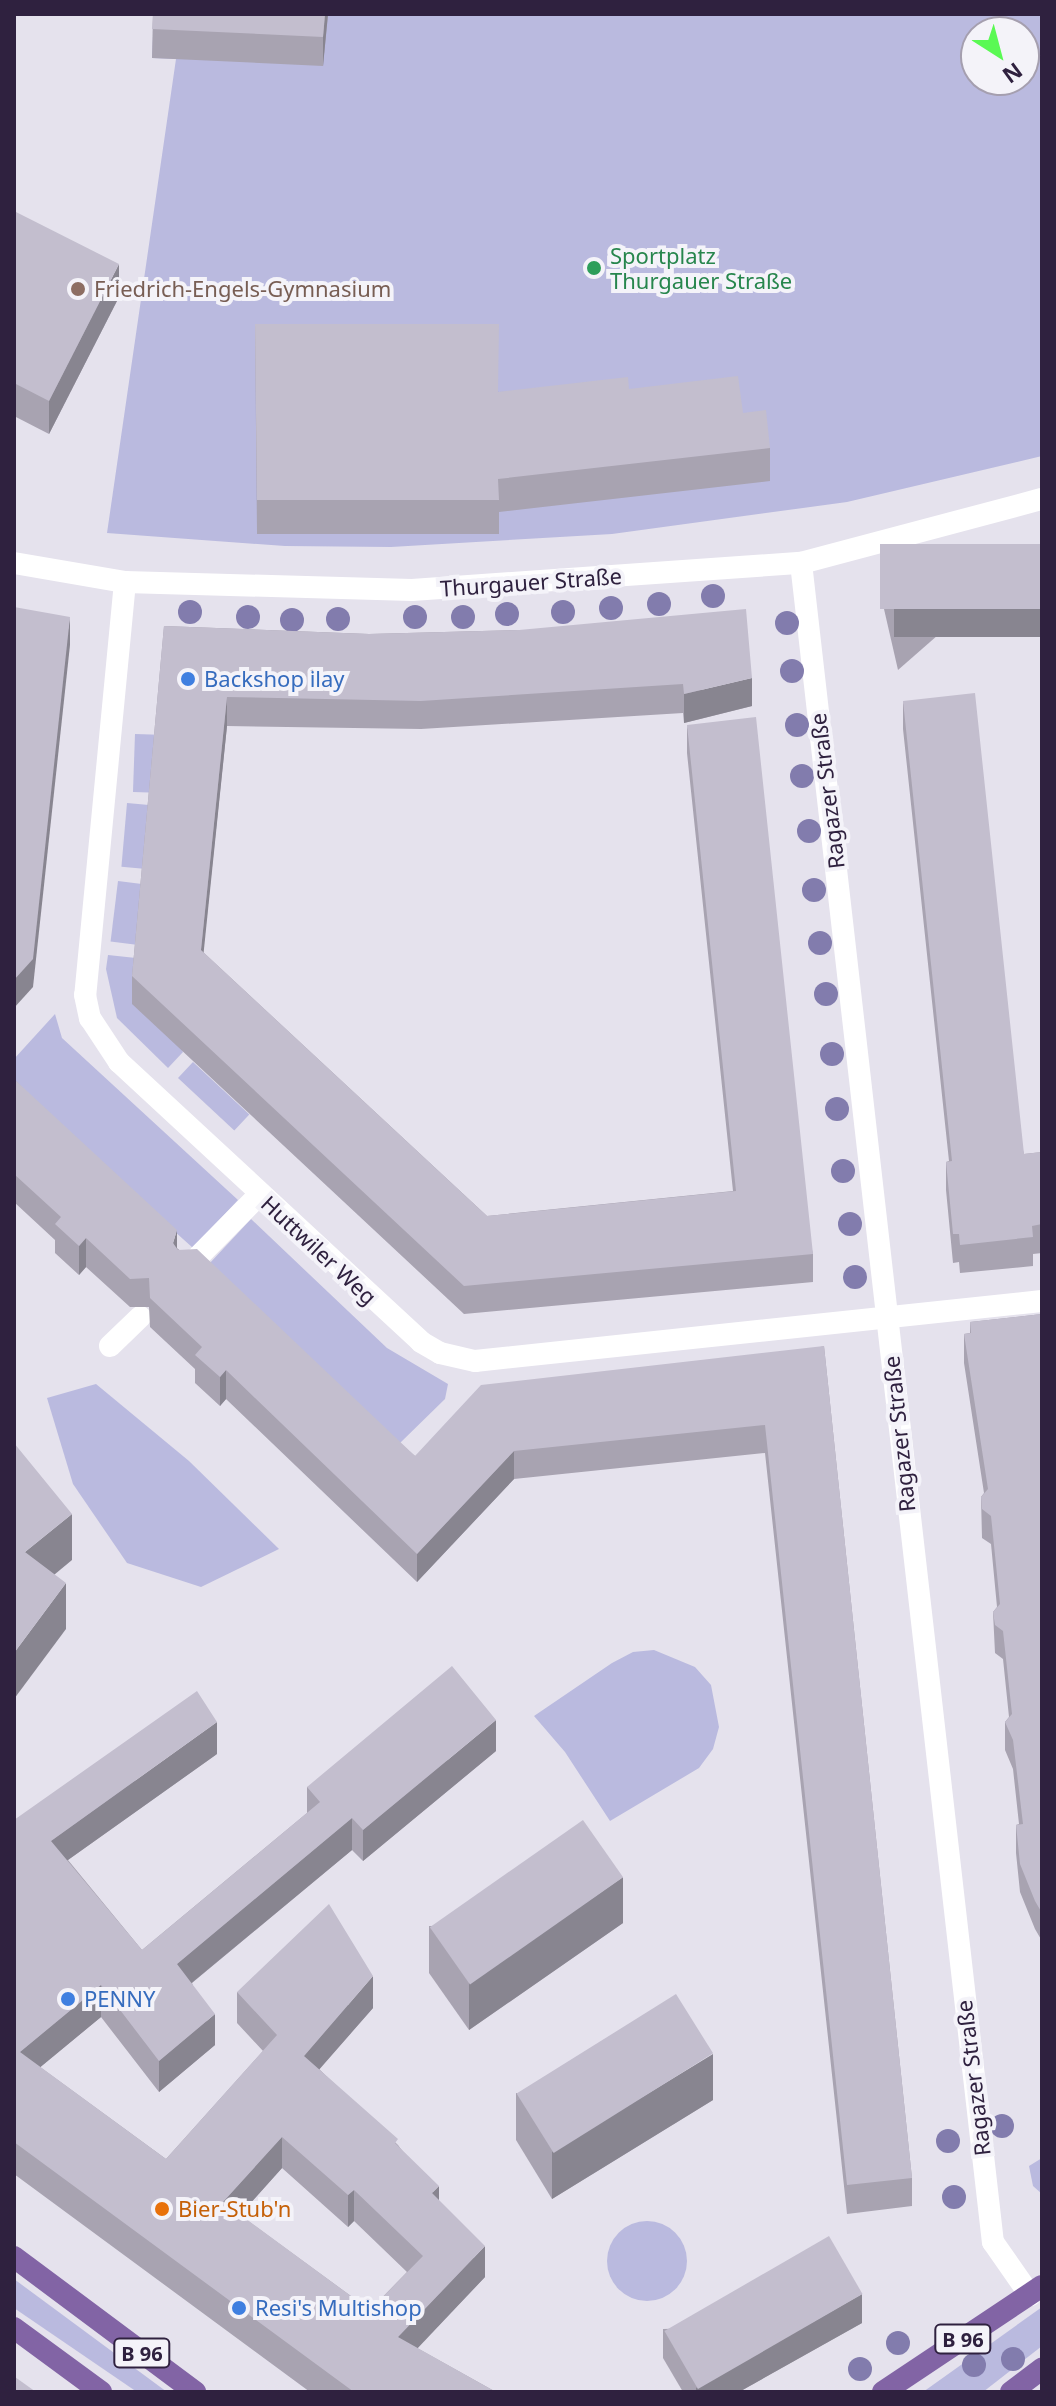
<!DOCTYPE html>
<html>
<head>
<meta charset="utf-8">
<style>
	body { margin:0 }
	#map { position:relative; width:1056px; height:2406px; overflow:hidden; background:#e5e2ed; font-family:"Noto Sans",sans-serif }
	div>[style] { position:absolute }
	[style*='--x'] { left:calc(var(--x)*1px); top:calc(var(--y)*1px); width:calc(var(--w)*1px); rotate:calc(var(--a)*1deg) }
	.green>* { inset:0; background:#babadf; transform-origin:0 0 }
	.round { border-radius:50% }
	.service>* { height:22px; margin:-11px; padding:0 11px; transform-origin:11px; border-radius:11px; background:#fff }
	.minor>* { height:22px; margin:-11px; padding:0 11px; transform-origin:11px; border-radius:11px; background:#fff }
	.primary>* { height:22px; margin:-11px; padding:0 11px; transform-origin:11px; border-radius:11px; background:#8264a5 }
	.trees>* { width:24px; height:24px; margin:-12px; border-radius:50%; background:#827cad }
	.wall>* { inset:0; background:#a8a3b1 }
	.shaded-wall>* { inset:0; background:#888590; transform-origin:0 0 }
	.building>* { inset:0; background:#c3bece; transform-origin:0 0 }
	.dots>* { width:22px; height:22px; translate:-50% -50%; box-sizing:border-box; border:4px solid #f4f3f9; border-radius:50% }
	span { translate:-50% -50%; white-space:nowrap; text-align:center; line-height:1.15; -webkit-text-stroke:8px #f4f3f9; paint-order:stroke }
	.shield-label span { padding:2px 6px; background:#f4f3f9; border:2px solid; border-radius:6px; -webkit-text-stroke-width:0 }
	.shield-label { font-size:20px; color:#2f213f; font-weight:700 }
	.leisure-label { font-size:22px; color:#27864d }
	.left { translate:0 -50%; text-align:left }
	.education-label { font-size:22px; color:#785e54 }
	.street-label { font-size:22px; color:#2f213f }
	.shop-label { font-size:22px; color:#366cbe }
	.food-label { font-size:22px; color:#c56008 }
	.frame { position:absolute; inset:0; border:16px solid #2f213f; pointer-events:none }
	.north { position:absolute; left:960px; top:16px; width:80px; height:80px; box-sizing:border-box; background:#f4f3f9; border:2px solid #a59faf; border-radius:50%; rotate:144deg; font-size:22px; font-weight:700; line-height:32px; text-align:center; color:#2f213f }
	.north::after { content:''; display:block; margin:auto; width:28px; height:36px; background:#5af954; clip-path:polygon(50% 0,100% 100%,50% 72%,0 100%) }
</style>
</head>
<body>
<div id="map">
	<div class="green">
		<i style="clip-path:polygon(evenodd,154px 14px,1042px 14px,1042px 456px,847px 502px,612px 534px,391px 547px,285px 546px,107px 533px,176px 59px,152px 58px,154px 14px,976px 32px,1024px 32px,1024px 80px,976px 80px,976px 32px)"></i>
		<i style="left:135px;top:734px;width:24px;height:58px;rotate:2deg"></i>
		<i style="left:127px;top:803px;width:25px;height:64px;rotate:5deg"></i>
		<i style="left:118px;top:881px;width:26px;height:61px;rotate:7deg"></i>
		<i style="clip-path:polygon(108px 955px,136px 958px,183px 1052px,168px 1068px,117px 1018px,106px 969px)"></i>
		<i style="clip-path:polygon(55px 1014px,62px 1038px,238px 1200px,193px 1248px,14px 1087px,14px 1059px)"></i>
		<i style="left:193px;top:1062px;width:77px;height:22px;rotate:43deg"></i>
		<i style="clip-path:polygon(251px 1219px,387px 1348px,448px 1384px,445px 1399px,400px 1443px,209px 1264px)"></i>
		<i style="clip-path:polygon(96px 1384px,189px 1461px,279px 1549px,201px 1587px,127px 1563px,73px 1484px,47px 1398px)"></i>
		<i style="clip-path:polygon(654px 1650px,695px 1667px,711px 1685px,719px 1727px,713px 1749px,699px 1768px,610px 1821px,565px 1752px,534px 1716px,612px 1663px,633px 1652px)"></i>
		<i style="clip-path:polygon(1042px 2158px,1042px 2194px,1033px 2186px,1029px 2166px)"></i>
		<i class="round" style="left:607px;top:2221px;width:80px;height:80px"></i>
		<i style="clip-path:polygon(14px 2279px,167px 2392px,137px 2392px,14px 2308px)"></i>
		<i style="clip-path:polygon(1042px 2307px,1042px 2346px,983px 2392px,923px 2392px)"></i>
	</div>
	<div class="service">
		<i style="--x:187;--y:1268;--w:104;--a:-45.4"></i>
		<i style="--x:110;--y:1346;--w:42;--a:-44"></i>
	</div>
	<div class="minor">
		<i style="--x:14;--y:563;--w:113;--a:9.7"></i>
		<i style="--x:125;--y:582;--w:287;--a:1.6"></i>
		<i style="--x:412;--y:590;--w:390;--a:-4"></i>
		<i style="--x:801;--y:563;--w:249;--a:-14.9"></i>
		<i style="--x:801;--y:563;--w:1690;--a:83.48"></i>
		<i style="--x:993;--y:2242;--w:65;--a:55.1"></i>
		<i style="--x:125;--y:582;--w:415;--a:95.5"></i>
		<i style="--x:85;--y:995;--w:24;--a:78"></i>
		<i style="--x:90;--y:1018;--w:53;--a:56.6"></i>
		<i style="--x:119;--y:1062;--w:412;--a:42.8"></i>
		<i style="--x:421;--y:1342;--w:22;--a:30"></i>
		<i style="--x:440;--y:1353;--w:36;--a:13"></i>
		<i style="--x:475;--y:1361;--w:570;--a:-6.04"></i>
	</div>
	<div class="primary">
		<i style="--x:14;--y:2257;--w:226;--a:36.7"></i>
		<i style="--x:14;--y:2328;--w:108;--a:36.3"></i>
		<i style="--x:883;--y:2392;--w:191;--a:-33.7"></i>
		<i style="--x:1011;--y:2392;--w:39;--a:-37"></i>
	</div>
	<div class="trees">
		<i style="left:713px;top:596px"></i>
		<i style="left:659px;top:604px"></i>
		<i style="left:611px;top:608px"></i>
		<i style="left:190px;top:612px"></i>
		<i style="left:563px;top:612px"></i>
		<i style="left:507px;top:614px"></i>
		<i style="left:248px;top:617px"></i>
		<i style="left:415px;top:617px"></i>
		<i style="left:463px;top:617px"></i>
		<i style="left:338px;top:619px"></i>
		<i style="left:292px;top:620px"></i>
		<i style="left:787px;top:623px"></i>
		<i style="left:792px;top:671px"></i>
		<i style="left:797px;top:725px"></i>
		<i style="left:802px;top:776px"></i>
		<i style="left:809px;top:831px"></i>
		<i style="left:814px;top:890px"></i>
		<i style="left:820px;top:943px"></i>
		<i style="left:826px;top:994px"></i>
		<i style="left:832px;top:1054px"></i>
		<i style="left:837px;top:1109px"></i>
		<i style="left:843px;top:1171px"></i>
		<i style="left:850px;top:1224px"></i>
		<i style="left:855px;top:1277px"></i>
		<i style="left:1002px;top:2126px"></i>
		<i style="left:948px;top:2141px"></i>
		<i style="left:954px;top:2197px"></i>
		<i style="left:898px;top:2343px"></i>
		<i style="left:1013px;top:2359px"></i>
		<i style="left:974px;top:2365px"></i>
		<i style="left:860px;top:2369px"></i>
	</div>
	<div class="wall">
		<i style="clip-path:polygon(153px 14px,328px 14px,323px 66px,152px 58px)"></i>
		<i style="clip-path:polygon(14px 211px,119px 297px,49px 434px,14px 416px)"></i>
		<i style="clip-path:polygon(255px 324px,499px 392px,629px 389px,743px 413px,770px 448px,770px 481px,499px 512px,499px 534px,257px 534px)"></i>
		<i style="clip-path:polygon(1042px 544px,898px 670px,884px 609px,884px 580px)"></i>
		<i style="clip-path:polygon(164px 626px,369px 634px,519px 630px,752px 706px,684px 723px,683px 713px,421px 729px,227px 726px,203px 952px,487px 1216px,733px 1191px,687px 753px,687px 725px,813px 1254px,813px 1282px,464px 1314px,132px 1004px,132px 976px)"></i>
		<i style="clip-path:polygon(903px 701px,1024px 1154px,1042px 1152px,1042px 1253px,1033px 1254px,1033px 1266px,960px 1273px,959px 1262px,953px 1263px,946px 1190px,946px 1162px,949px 1161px,903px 729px)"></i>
		<i style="clip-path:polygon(14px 1079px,177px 1248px,415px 1456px,824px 1346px,912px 2178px,912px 2206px,847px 2214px,765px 1453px,514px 1479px,417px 1582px,226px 1399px,220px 1406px,195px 1383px,195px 1369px,150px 1327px,149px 1307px,130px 1307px,86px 1267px,79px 1275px,55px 1253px,55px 1240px,14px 1202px)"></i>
		<i style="clip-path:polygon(1042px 1314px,1042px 1941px,1035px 1929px,1020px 1892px,1016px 1853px,1016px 1825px,1019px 1824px,1013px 1769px,1005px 1750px,1005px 1722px,1009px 1717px,1003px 1659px,995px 1653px,993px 1612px,997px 1607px,991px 1544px,982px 1538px,981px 1497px,984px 1493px,964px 1363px,964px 1334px,970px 1333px,970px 1322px)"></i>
		<i style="clip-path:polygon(evenodd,496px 1751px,363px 1861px,352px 1850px,192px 1983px,215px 2045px,159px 2092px,101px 2017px,40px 2067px,166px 2159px,263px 2051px,237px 2023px,237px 1992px,373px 2008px,319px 2069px,398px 2145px,439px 2201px,485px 2277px,417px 2348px,496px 2392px,310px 2392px,14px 2174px,14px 1820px,217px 1754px,68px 1860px,142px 1950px,307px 1813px,307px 1787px,496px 1751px,282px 2168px,348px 2227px,354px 2221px,407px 2272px,370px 2310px,240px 2215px,282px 2168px)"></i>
		<i style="clip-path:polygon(623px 1923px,469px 2030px,429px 1973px,429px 1926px)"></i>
		<i style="clip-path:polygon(516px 2093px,713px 2100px,552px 2199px,516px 2140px)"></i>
		<i style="clip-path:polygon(862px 2323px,739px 2392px,683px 2392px,663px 2358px,663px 2329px)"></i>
	</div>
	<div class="shaded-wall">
		<i style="clip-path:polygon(325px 14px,328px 14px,323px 66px,323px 37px)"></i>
		<i style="clip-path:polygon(119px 264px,119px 297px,49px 434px,49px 401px)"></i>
		<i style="left:1042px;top:609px;width:28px;height:148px;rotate:90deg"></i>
		<i style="clip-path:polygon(70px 617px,70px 645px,33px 987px,14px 1008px,14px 980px)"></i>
		<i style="clip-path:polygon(752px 678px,752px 706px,684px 723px,684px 694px)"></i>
		<i style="clip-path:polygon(227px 697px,227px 726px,201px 978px,201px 950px)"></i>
		<i style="clip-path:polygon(177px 1230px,177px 1258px,173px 1243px)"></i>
		<i style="clip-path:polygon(86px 1238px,86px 1267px,79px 1275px,79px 1246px)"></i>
		<i style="clip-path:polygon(226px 1370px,226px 1399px,220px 1406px,220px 1377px)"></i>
		<i style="clip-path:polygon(514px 1451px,514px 1479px,417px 1582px,417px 1554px)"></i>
		<i style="clip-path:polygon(72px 1514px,72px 1560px,25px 1599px,25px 1552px)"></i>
		<i style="clip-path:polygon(66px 1583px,66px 1629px,14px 1699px,14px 1653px)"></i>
		<i style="clip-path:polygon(496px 1720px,496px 1751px,363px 1861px,363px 1830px)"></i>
		<i style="clip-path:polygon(217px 1722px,217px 1754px,51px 1872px,51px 1841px)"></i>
		<i style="clip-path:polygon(352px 1818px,352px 1850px,177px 1995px,177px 1964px)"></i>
		<i style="clip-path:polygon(623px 1877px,623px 1923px,469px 2030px,469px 1983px)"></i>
		<i style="clip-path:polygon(373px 1976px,373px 2008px,304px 2087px,304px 2056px)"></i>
		<i style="clip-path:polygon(101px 1985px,101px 2017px,20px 2084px,20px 2052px)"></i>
		<i style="clip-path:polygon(215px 2014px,215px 2045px,159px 2092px,159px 2061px)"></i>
		<i style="clip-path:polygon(713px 2054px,713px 2100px,552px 2199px,552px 2152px)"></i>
		<i style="clip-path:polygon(282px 2137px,282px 2168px,223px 2234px,223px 2202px)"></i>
		<i style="clip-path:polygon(439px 2186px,439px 2217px,432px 2193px)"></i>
		<i style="clip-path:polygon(354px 2190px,354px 2221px,348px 2227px,348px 2195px)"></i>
		<i style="clip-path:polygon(485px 2246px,485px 2277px,398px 2369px,398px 2337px)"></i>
		<i style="clip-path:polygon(862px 2294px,862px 2323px,739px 2392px,696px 2392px,696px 2388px)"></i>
	</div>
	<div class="building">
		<i style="clip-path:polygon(153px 14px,325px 14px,323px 37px,152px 29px)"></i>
		<i style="clip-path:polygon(14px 211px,119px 264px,49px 401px,14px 383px)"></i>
		<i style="clip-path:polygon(255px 324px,499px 324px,498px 392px,628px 377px,629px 389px,738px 376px,743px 413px,766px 410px,770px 448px,498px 479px,499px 500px,257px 500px)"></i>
		<i style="left:1042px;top:544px;width:65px;height:162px;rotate:90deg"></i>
		<i style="clip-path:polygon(14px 607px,70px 617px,33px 959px,14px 980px)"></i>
		<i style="clip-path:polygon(746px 609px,752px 678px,684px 694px,683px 684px,421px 701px,227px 697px,201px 950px,487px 1216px,736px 1191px,687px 725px,756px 717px,813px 1254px,464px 1286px,132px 976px,164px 626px,369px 634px,519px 630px)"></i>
		<i style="clip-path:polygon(975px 693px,1024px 1154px,1042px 1152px,1042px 1224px,1032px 1226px,1033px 1237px,960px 1245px,959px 1234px,953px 1234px,946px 1162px,952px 1161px,903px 701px)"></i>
		<i style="clip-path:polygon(14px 1079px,177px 1230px,173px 1243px,178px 1250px,197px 1249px,415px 1456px,481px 1385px,824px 1346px,912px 2178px,847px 2185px,765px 1425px,514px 1451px,417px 1554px,226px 1370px,220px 1377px,195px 1355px,202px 1347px,150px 1298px,149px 1278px,130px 1279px,86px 1238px,79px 1246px,55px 1224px,61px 1217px,14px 1174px)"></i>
		<i style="clip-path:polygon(1042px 1314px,1042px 1913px,1035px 1901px,1020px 1864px,1016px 1825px,1023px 1824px,1013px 1740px,1005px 1722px,1012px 1714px,1003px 1631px,995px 1625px,993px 1612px,1000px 1604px,991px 1516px,982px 1509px,981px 1497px,988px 1489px,964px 1334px,971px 1333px,970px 1322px)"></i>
		<i style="clip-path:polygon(14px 1443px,72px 1514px,25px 1552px,66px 1583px,14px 1653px)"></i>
		<i style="clip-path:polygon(evenodd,452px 1666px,496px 1720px,363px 1830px,352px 1818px,177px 1964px,215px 2014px,159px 2061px,101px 1985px,20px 2052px,166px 2159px,277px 2035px,237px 1992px,329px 1904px,373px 1976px,304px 2056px,398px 2139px,395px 2143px,439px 2186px,432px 2193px,485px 2246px,398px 2337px,496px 2392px,354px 2392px,14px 2142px,14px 1820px,197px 1691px,217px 1722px,51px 1841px,142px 1950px,320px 1802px,307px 1787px,452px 1666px,282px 2137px,348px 2195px,354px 2190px,423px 2256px,370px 2310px,223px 2202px,282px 2137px)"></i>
		<i style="left:583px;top:1820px;width:70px;height:187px;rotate:55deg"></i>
		<i style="left:676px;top:1994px;width:70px;height:188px;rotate:58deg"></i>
		<i style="left:829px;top:2236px;width:67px;height:190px;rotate:60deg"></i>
		<i style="clip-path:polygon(15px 2377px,36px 2392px,14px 2392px,14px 2378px)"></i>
	</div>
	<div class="dots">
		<i style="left:594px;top:268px;background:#2e9e5b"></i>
		<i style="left:78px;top:289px;background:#8d6e63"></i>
		<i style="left:188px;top:679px;background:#3f7fe0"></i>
		<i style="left:68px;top:1999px;background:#3f7fe0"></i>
		<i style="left:162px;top:2209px;background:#e8710a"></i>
		<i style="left:239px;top:2308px;background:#3f7fe0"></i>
	</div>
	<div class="shield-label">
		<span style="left:963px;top:2339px">B 96</span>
		<span style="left:142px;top:2353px">B 96</span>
	</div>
	<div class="leisure-label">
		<span class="left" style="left:610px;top:268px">Sportplatz<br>Thurgauer Straße</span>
	</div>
	<div class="education-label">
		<span class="left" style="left:94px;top:289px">Friedrich-Engels-Gymnasium</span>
	</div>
	<div class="street-label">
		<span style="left:531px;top:582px;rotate:-4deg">Thurgauer Straße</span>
		<span style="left:827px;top:791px;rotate:-97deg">Ragazer Straße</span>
		<span style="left:319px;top:1250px;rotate:43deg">Huttwiler Weg</span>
		<span style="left:899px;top:1434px;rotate:-96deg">Ragazer Straße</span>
		<span style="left:973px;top:2078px;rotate:-97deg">Ragazer Straße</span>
	</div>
	<div class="shop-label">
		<span class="left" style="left:204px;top:679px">Backshop ilay</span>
		<span class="left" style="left:84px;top:1999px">PENNY</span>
		<span class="left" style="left:255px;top:2308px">Resi's Multishop</span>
	</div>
	<div class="food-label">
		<span class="left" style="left:178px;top:2209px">Bier-Stub'n</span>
	</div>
	<div class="frame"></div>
	<div class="north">N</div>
</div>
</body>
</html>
